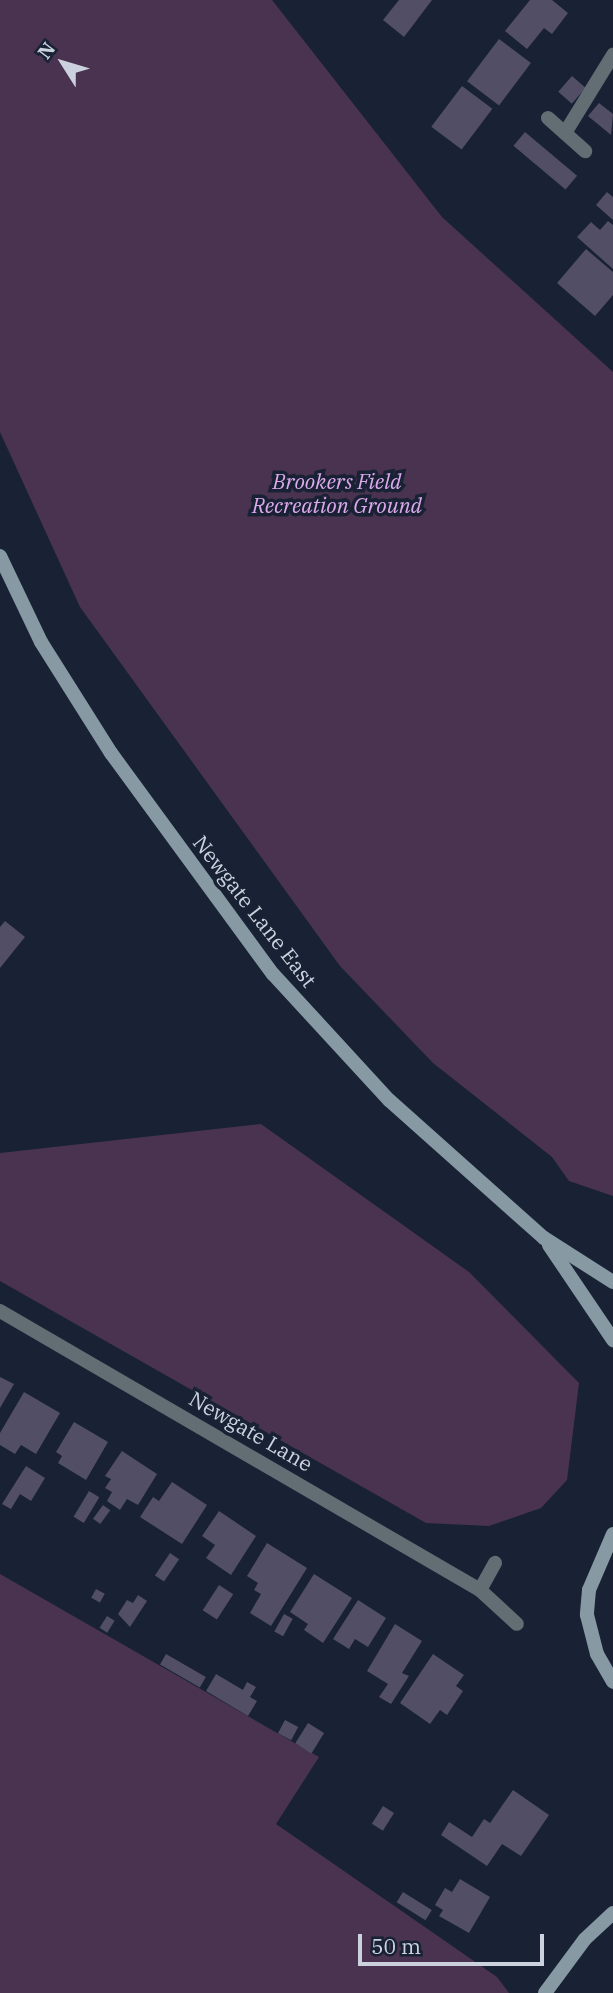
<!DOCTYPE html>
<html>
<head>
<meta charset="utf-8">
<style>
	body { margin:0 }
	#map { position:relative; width:613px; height:1993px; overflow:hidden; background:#182234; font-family:"IBM Plex Serif",serif }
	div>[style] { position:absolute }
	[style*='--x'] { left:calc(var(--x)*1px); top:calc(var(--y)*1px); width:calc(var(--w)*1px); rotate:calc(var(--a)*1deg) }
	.green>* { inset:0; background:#4a3350 }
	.building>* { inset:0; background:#514e65; transform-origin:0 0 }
	.minor>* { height:14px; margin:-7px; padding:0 7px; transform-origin:7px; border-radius:7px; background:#636e74 }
	.secondary>* { height:14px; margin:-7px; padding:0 7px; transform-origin:7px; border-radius:7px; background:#8799a3 }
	span { translate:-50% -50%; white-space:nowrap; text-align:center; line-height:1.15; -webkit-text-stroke:7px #182234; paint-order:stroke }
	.park-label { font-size:21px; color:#deaaed; font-style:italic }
	.street-label { font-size:21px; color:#cbd2de }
	.north { position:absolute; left:28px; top:28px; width:70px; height:70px; -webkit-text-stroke:5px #182234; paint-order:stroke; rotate:307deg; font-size:19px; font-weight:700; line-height:28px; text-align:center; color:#cbd2de }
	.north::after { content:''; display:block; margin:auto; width:24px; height:32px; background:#cbd2de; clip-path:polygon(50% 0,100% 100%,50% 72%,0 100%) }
	.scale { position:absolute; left:358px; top:1934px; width:186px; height:32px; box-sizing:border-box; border:4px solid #cbd2de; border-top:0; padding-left:9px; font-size:21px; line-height:24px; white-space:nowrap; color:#cbd2de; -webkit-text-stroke:5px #182234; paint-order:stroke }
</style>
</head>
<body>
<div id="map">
	<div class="green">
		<i style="clip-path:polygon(0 0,272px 0,442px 217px,613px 372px,613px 1196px,569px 1181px,552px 1157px,433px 1063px,340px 966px,80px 607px,0 432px)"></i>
		<i style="clip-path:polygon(261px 1124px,469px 1272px,579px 1383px,567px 1480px,541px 1508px,489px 1526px,426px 1523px,0 1281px,0 1153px)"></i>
		<i style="clip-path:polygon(0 1574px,319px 1757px,276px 1824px,497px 1977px,509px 1993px,0 1993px)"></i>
	</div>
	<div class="building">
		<i style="clip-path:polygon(399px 0,432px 0,404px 37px,383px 20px)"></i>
		<i style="clip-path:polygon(530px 0,552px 0,568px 13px,552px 34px,544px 28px,527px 49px,505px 31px)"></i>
		<i style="left:499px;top:39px;width:40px;height:53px;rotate:37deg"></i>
		<i style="left:572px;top:76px;width:18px;height:21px;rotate:41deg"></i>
		<i style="left:462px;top:86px;width:38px;height:51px;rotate:37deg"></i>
		<i style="clip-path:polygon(599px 103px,613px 114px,611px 135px,588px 116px)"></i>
		<i style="left:525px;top:132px;width:68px;height:18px;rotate:40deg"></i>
		<i style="clip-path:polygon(607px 192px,613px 197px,613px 220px,596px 205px)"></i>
		<i style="clip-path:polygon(608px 221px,613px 225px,613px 269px,577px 237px,591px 222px,600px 230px)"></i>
		<i style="clip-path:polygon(586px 249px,613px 272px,613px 295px,595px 316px,557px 283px)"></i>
		<i style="clip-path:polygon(5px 921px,25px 937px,0 968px,0 927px)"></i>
		<i style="clip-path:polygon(0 1377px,14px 1384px,0 1408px)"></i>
		<i style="clip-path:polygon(24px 1392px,60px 1413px,36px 1454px,21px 1445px,15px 1454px,0 1445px,0 1433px)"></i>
		<i style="clip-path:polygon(74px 1422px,108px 1442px,86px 1480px,58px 1463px,62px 1456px,56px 1452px)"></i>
		<i style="clip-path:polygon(122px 1451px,157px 1474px,138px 1505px,127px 1499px,120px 1510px,107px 1501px,112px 1492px,105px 1488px,111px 1479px,105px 1476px)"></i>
		<i style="clip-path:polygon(26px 1466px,45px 1478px,31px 1501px,20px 1494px,11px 1509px,2px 1504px)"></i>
		<i style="clip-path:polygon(172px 1482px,207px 1505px,182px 1544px,140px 1517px,153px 1497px,159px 1501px)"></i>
		<i style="left:89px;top:1491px;width:12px;height:30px;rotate:31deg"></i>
		<i style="left:103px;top:1505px;width:9px;height:17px;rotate:36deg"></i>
		<i style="clip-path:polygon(219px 1511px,256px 1536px,231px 1575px,206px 1558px,215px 1545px,202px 1536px)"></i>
		<i style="clip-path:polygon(267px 1543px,307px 1568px,271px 1626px,250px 1613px,261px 1594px,254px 1590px,258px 1583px,247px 1576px)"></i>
		<i style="left:170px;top:1553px;width:11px;height:27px;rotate:34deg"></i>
		<i style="clip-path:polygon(314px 1574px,352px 1598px,323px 1643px,304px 1630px,308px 1624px,290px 1612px)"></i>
		<i style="left:219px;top:1585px;width:17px;height:30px;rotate:33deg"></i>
		<i style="left:96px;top:1589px;width:10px;height:10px;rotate:29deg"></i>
		<i style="clip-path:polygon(138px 1595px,147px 1601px,130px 1627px,118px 1614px,127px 1600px,133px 1603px)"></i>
		<i style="clip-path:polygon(358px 1600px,386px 1618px,368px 1647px,355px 1639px,349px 1649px,333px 1639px)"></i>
		<i style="left:284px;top:1614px;width:10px;height:20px;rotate:29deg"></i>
		<i style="left:107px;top:1616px;width:9px;height:14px;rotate:32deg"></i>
		<i style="clip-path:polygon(395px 1624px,422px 1641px,402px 1673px,409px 1676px,391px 1704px,379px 1697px,388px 1684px,367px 1671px)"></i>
		<i style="left:166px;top:1654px;width:46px;height:12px;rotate:30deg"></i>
		<i style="clip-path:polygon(433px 1654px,464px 1675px,456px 1686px,463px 1691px,447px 1715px,440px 1710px,430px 1724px,400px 1703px)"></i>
		<i style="clip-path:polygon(216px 1674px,243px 1690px,247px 1682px,256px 1687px,250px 1697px,257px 1701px,248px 1716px,206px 1691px)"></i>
		<i style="left:285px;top:1720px;width:15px;height:15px;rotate:28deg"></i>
		<i style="left:308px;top:1723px;width:19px;height:24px;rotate:32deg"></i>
		<i style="clip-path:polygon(513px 1790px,549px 1815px,521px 1856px,502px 1844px,487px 1866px,441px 1835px,449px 1822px,472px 1837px,484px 1819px,490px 1823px)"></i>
		<i style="left:383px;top:1806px;width:13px;height:21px;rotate:32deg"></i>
		<i style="clip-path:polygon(460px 1879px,490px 1897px,469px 1933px,439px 1916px,443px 1910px,435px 1905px,445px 1888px,452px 1892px)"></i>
		<i style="left:403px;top:1892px;width:34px;height:12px;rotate:32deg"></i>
	</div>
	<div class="minor">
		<i style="--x:548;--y:118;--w:50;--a:41.7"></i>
		<i style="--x:565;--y:133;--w:92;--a:-58.4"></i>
		<i style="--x:0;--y:1311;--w:555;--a:30.17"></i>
		<i style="--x:480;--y:1590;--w:50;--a:42.6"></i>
		<i style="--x:480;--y:1590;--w:31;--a:-61"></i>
	</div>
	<div class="secondary">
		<i style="--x:0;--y:556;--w:95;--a:64.5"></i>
		<i style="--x:41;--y:642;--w:131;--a:57.8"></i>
		<i style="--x:111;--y:753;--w:274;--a:53.8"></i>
		<i style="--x:273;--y:974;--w:171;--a:47.4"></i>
		<i style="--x:389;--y:1100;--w:208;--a:41.7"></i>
		<i style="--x:544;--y:1238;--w:82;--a:32.5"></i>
		<i style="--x:549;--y:1245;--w:115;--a:56"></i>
		<i style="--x:613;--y:1534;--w:61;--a:113.2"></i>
		<i style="--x:589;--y:1590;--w:25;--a:95"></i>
		<i style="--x:587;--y:1615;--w:40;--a:75.6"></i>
		<i style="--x:597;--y:1654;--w:32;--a:60"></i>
		<i style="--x:545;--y:1993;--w:67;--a:-53.5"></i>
		<i style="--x:585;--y:1939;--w:38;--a:-43"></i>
	</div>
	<div class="park-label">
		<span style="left:337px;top:493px">Brookers Field<br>Recreation Ground</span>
	</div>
	<div class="street-label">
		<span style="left:255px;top:911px;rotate:52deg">Newgate Lane East</span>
		<span style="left:251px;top:1431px;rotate:30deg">Newgate Lane</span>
	</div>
	<div class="north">N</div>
	<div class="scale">50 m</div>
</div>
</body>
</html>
